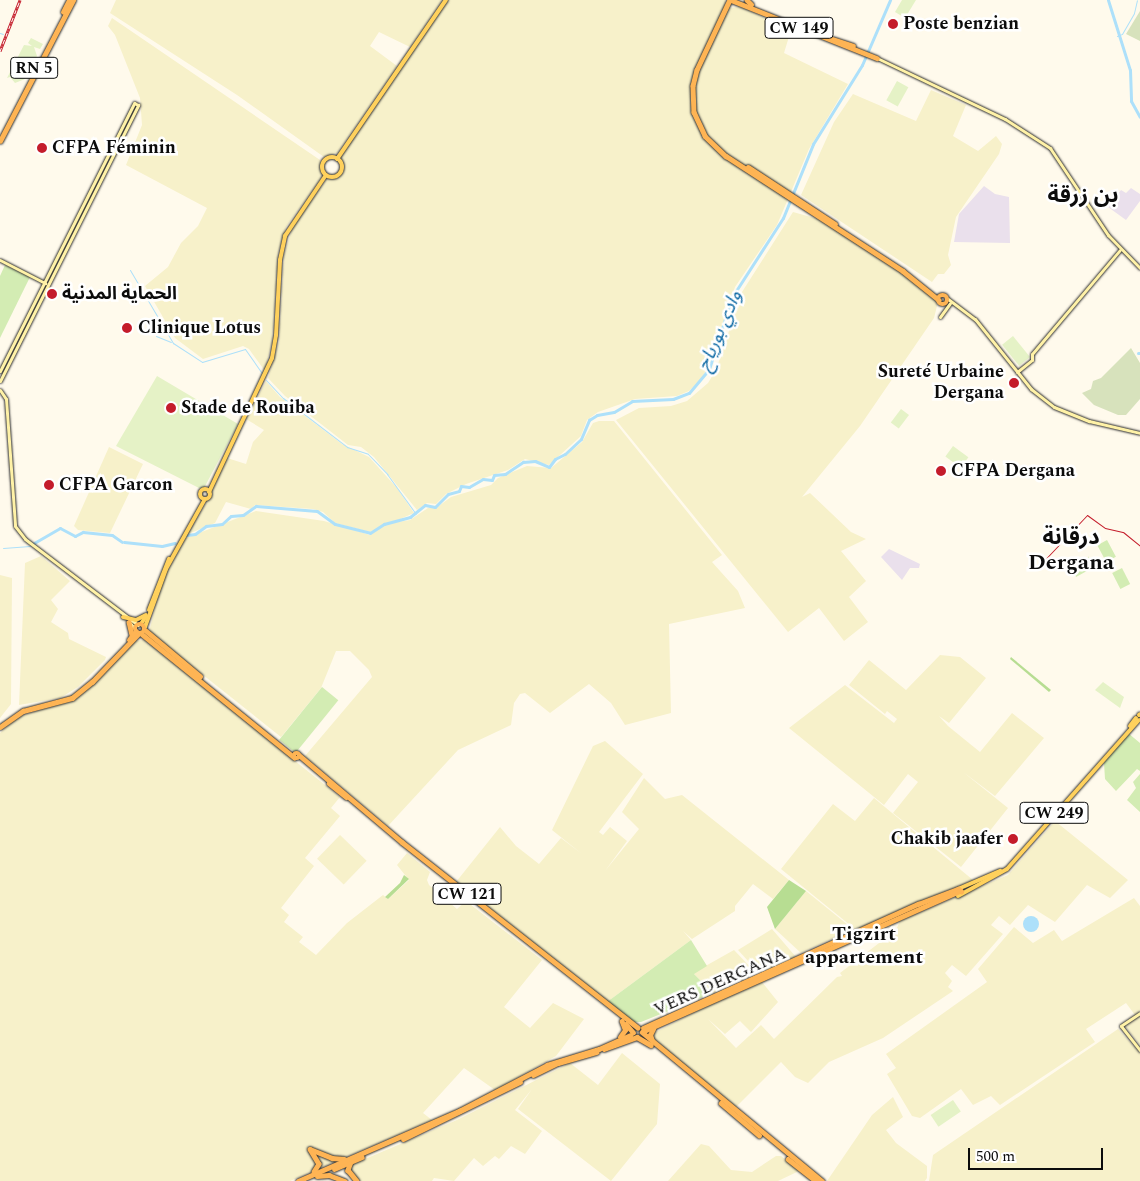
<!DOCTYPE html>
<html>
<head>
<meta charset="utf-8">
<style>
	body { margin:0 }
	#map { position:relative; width:1140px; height:1181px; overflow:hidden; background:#fffaec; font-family:Spectral,"Noto Sans Arabic",serif }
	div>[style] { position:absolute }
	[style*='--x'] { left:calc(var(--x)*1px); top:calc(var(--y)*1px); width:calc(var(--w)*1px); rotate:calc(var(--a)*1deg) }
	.industrial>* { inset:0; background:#eae0ec }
	.farmland>* { inset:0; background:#f7f1ca; transform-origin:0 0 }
	.green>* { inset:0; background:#d3ecb3; transform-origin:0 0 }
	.forest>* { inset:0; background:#b7dd92 }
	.cemetery>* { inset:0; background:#d7e2bc }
	.pitch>* { inset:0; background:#e5f2c6; transform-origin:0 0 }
	.water>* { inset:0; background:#ade0fa }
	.round { border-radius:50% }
	.stream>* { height:1px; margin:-0.5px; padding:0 0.5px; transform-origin:0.5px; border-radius:0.5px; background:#ade0fa }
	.river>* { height:3px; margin:-1.5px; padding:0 1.5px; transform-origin:1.5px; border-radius:1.5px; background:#ade0fa }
	.trunk-tunnel>* { height:4.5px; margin-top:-2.25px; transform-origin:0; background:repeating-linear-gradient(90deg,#dbd6ca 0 4.5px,transparent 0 6.5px) }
	.roads { filter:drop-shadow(0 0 1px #2e2e2e) drop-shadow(0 0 1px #2e2e2e) }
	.secondary>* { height:3px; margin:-1.5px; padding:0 1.5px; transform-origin:1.5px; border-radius:1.5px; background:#fff2a7 }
	.primary>* { height:4px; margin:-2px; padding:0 2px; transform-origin:2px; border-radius:2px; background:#ffd15c }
	.primary>.ring { margin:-2px; padding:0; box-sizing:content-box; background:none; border:4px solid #ffd15c; border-radius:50% }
	.trunk>* { height:4.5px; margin:-2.25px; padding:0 2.25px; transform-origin:2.25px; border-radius:2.25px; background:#feb454 }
	.trunk>.ring { margin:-2.25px; padding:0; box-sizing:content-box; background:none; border:4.5px solid #feb454; border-radius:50% }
	.tram>* { height:1px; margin:-0.5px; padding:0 0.5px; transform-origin:0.5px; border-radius:0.5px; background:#c41c2b }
	.rail>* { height:3px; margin-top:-1.5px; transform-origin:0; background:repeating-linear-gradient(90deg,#fff 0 4px,#c41c2b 0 8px); box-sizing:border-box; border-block:1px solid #c41c2b }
	.dots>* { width:14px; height:14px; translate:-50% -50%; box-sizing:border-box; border:2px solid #fff; border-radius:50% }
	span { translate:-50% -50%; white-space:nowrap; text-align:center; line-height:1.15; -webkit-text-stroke:5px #fff; paint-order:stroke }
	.shield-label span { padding:1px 4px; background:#fff; border:1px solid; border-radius:4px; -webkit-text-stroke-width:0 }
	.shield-label { font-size:16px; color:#0c0c0c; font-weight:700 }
	.poi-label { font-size:18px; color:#0c0c0c; font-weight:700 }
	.left { translate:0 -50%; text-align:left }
	.right { translate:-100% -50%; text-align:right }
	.street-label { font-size:18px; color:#0c0c0c }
	.water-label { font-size:19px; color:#0f6aa5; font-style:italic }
	.quarter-label { font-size:20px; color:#0c0c0c; font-weight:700 }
	.district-label { font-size:22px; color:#0c0c0c; font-weight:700 }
	.scale { position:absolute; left:968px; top:1148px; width:135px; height:22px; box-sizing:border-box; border:2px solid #0c0c0c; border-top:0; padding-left:6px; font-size:15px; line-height:18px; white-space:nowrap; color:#0c0c0c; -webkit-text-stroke:4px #fff; paint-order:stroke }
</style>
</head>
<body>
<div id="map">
	<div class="industrial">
		<i style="clip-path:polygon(984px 186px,995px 194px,1009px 197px,1010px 243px,954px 242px,959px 214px)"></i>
		<i style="clip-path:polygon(1131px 188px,1140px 194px,1140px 201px,1126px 220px,1108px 207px,1121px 190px,1126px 193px)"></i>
		<i style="clip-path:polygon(889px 549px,920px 564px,919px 568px,910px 568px,902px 580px,881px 557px)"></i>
	</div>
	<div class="farmland">
		<i style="clip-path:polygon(116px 0,442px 0,410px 47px,379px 32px,370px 46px,397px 66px,337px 153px,324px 157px,237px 95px,110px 13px)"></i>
		<i style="clip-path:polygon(448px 0,725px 0,726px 8px,741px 7px,791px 30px,784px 53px,848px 84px,809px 149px,777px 225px,735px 287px,712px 359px,701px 380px,689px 391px,677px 396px,635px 399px,598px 412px,587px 420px,581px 436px,549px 465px,525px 459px,508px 470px,466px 484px,446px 494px,436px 504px,427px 503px,417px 510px,374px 457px,361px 447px,348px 445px,285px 396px,268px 378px,279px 342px,284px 255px,293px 226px,327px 179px,334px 179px,344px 172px,341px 157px)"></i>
		<i style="clip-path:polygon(112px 18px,320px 160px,323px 175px,286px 227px,278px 253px,272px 341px,265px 371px,249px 349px,243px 346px,203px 359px,175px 338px,145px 286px,168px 267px,181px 243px,198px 226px,207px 208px,126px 165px,142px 125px,140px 98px,115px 35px,108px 26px)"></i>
		<i style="clip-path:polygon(931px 90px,966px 105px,953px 136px,978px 151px,996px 136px,1002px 144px,999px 154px,956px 217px,948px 255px,951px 265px,944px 274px,938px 274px,932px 282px,801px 195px,834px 122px,853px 94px,916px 121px)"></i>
		<i style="clip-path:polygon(793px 212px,818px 219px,908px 276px,936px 299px,937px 306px,934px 318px,860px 426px,802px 497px,810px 493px,851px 532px,866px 539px,841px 551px,866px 581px,849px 597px,868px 622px,844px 641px,819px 608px,788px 632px,616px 420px,639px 408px,671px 406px,687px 401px,708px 383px,716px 370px,742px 292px)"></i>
		<i style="clip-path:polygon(266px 381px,280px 397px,342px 444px,369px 457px,397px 488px,414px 513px,370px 532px,335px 523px,323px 512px,313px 509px,255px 505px,251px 509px,226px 502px,215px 523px,188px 534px,209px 498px,212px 485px,227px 458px,246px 464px,253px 442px,264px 430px,246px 419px)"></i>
		<i style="clip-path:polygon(599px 421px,614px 421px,722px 555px,712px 562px,738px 591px,745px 608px,669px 624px,671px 713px,625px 725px,611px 703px,589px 684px,550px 713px,525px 693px,520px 694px,514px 703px,511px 725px,458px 750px,388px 826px,305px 756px,372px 677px,369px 670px,350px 651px,336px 651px,321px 688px,281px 737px,149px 632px,162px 581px,186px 538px,256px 511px,324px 521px,370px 535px,386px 524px,410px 520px,428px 508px,436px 508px,451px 497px,491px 485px,498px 478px,527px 466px,551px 468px,582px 442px,593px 423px)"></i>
		<i style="clip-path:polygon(109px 447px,143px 464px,110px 533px,78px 530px,74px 526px)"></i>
		<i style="clip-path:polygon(41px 556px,70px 581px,51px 600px,58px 609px,51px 622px,68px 633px,69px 639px,106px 657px,105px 660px,78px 687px,60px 698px,19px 705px,25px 563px)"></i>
		<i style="clip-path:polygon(0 575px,12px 578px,11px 704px,0 718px)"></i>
		<i style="clip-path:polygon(144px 640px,340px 797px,331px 808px,340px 816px,305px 858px,314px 866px,281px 908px,289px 915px,284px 922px,303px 937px,299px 942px,316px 955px,347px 923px,383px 895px,388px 899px,409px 880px,397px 865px,407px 853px,430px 872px,427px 880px,429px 885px,457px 909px,466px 901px,542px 960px,504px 1007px,530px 1028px,553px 1003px,584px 1019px,556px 1056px,495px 1090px,464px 1068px,423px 1113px,432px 1120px,290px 1181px,0 1181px,0 733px,18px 717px,75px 699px,135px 641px)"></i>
		<i style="clip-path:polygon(940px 655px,960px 657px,986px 678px,949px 723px,939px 716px,948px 726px,980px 752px,1012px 713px,1044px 738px,995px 796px,963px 772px,1008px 808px,961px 867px,893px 813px,918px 782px,908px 774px,884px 805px,789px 728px,845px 685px,894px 723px,897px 719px,887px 711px,885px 714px,849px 685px,869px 660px,906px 690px)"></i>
		<i style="clip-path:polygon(605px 741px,643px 774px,599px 832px,603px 835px,610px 827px,627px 841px,605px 871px,639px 829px,622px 812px,644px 778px,665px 799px,682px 795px,789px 880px,773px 899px,753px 884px,735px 906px,735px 911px,692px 939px,683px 931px,691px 940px,607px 1002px,456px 882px,500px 827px,516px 846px,539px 864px,561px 838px,582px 854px,552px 830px,593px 746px)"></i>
		<i style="clip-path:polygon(874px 798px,973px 880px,856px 930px,781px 869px,833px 804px,855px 821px)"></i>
		<i style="clip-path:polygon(1055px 821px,1128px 880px,1110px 898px,1087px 885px,1055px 922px,1028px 905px,1010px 925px,999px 916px,991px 925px,1003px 934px,966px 976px,952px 965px,945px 973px,952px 981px,948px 987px,953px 991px,883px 1038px,829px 1062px,808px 1083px,795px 1077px,781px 1062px,735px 1108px,652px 1039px,652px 1034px,699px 1010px,762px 982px,778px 1002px,751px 1032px,740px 1021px,725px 1034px,708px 1019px,736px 1048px,761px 1025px,774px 1039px,837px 977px,842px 976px,840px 973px,896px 930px,900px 921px,1008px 875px)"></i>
		<i style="left:340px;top:835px;width:37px;height:33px;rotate:44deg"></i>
		<i style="clip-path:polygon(806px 891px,853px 929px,801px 953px,775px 929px)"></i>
		<i style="clip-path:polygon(1134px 898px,1140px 906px,1140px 1011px,1135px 1015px,1126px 1003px,1086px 1029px,1095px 1042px,1000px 1105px,991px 1096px,973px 1105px,961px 1089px,920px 1118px,912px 1116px,887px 1074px,896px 1068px,886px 1054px,987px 982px,978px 969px,1014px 927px,1033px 943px,1054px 930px,1062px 941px)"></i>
		<i style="clip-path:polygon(772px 929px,796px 957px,759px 973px,738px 950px)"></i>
		<i style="clip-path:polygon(734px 950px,756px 973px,713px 993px,693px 973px)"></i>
		<i style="clip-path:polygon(1140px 1016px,1140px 1045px,1125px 1026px)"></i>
		<i style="clip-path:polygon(1118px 1029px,1140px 1053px,1140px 1181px,929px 1181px,933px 1155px)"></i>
		<i style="clip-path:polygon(622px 1053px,660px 1084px,657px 1124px,611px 1181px,518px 1109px,532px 1089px,515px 1110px,542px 1131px,525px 1154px,511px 1146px,499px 1159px,495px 1156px,483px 1166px,474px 1158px,454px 1181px,434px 1178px,432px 1181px,358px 1181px,349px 1170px,351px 1165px,457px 1120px,570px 1063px,598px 1085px)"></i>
		<i style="clip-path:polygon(893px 1097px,903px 1117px,886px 1130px,896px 1143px,927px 1166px,927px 1178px,925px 1181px,827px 1181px,872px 1115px)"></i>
		<i style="clip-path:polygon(701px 1144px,709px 1146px,731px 1170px,752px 1172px,776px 1156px,781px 1156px,799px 1171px,778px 1181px,668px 1181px)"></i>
	</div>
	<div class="green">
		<i style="clip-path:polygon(5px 265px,30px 277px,0 338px,0 276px)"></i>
		<i style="left:1107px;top:540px;width:19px;height:11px;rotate:62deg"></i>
		<i style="clip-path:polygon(1088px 556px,1094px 567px,1076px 577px,1072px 568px,1075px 569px,1089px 562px)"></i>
		<i style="left:1122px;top:568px;width:18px;height:11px;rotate:63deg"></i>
		<i style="left:322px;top:687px;width:21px;height:68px;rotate:39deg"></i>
		<i style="clip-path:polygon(1128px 733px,1140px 743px,1140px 771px,1137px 769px,1116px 791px,1105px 779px,1104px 763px)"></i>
		<i style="clip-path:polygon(1140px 774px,1140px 812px,1127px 800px,1136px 788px,1133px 782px)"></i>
		<i style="clip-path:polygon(691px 940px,707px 966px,694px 974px,713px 993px,641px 1022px,634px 1022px,607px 1002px)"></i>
	</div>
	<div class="forest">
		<i style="clip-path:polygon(1011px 657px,1051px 690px,1049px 692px,1010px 659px)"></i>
		<i style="clip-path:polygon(404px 875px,409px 879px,388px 899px,385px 897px,400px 883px)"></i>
		<i style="clip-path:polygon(789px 880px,806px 891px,775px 929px,767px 907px)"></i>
	</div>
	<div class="cemetery">
		<i style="clip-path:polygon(1140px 11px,1140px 41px,1126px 34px)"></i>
		<i style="clip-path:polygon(1131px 348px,1140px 363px,1140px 399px,1126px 415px,1118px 415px,1094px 405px,1082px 393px,1091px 389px,1093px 381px,1101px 378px)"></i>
	</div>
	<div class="pitch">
		<i style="clip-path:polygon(902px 0,916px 0,905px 18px,895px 12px)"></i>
		<i style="clip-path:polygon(31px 38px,43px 44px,40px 49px,34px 47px,37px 56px,25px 79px,15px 83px,10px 77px,7px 78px,24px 45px,32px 46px,28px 43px)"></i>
		<i style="left:897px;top:81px;width:13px;height:22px;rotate:29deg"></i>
		<i style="left:1013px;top:336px;width:27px;height:14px;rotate:51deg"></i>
		<i style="clip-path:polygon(157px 376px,238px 424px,204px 488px,199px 488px,116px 446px)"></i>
		<i style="left:901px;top:409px;width:10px;height:17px;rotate:37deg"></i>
		<i style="left:953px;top:446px;width:19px;height:13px;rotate:36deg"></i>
		<i style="clip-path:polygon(1103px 682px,1124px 697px,1120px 708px,1095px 690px)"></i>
		<i style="left:953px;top:1100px;width:14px;height:27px;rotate:56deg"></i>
	</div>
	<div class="water">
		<i class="round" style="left:1023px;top:916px;width:16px;height:16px"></i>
	</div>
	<div class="stream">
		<i style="--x:0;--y:33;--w:3;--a:18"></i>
		<i style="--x:1117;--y:36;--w:5;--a:-22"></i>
		<i style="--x:1122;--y:34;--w:24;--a:-60"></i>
		<i style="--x:1134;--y:13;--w:13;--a:-77"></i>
		<i style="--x:130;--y:270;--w:85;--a:59.5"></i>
		<i style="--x:173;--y:343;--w:35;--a:33"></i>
		<i style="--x:202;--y:362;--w:45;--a:-16.8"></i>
		<i style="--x:245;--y:349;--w:32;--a:55"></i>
		<i style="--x:156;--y:336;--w:16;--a:22"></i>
		<i style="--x:266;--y:380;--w:25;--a:47"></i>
		<i style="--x:283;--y:398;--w:81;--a:37.4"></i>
		<i style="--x:347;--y:447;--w:22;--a:18"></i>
		<i style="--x:368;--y:454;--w:28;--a:46"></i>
		<i style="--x:387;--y:474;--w:49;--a:54.1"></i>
		<i style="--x:3;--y:548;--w:27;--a:-4"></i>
	</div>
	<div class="river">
		<i style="--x:1108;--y:0;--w:73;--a:72.6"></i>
		<i style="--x:1130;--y:70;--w:31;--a:88"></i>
		<i style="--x:1131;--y:101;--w:18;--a:61"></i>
		<i style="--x:1138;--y:353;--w:2;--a:0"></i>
		<i style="--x:187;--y:535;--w:8;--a:-7"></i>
		<i style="--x:195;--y:534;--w:14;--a:-36"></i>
		<i style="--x:206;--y:526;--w:16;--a:-7"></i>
		<i style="--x:222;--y:524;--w:12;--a:-42"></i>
		<i style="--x:231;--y:516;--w:12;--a:-5"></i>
		<i style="--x:243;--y:515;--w:16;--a:-35"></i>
		<i style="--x:256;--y:506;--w:61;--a:4.7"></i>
		<i style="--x:317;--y:511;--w:22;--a:36"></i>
		<i style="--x:335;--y:524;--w:36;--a:14"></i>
		<i style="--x:370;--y:533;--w:17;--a:-33"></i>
		<i style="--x:384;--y:524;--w:27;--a:-15"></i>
		<i style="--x:410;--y:517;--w:19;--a:-39"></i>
		<i style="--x:425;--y:505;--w:10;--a:11"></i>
		<i style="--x:435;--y:507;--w:18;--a:-45"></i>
		<i style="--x:448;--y:494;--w:11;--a:-15"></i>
		<i style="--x:459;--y:491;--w:5;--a:-68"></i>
		<i style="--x:461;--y:486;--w:8;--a:7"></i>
		<i style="--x:469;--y:487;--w:16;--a:-30"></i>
		<i style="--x:483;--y:479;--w:9;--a:6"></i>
		<i style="--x:492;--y:480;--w:5;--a:-68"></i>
		<i style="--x:494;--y:475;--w:11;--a:-5"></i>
		<i style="--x:505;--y:474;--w:22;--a:-34"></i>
		<i style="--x:523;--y:462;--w:12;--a:-5"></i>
		<i style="--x:535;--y:461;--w:15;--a:23"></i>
		<i style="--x:549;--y:467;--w:10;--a:-53"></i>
		<i style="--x:555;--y:459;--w:11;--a:-27"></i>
		<i style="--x:565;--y:454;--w:22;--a:-43"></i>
		<i style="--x:581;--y:439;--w:21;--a:-67"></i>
		<i style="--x:589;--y:420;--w:9;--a:-32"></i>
		<i style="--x:597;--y:415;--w:17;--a:-10"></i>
		<i style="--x:614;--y:412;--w:21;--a:-31"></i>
		<i style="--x:632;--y:401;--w:41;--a:-2.8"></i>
		<i style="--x:673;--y:399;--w:17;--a:-21"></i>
		<i style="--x:689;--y:393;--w:31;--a:-50"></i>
		<i style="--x:709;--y:369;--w:76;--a:-72.3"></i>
		<i style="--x:732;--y:297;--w:94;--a:-57.2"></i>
		<i style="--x:783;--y:218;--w:80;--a:-67.9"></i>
		<i style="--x:813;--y:144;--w:93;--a:-58.2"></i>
		<i style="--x:862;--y:65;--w:71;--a:-66.7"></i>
		<i style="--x:124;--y:542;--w:38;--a:6"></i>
		<i style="--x:162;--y:546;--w:13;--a:-13"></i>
		<i style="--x:34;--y:543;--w:30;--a:-30"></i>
		<i style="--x:60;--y:528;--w:17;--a:28"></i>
		<i style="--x:75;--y:536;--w:9;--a:-27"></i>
		<i style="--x:83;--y:532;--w:29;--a:6"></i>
		<i style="--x:112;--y:535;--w:12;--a:35"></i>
	</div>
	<div class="trunk-tunnel">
		<i style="--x:631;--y:1037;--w:14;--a:-25"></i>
	</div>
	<div class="roads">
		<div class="secondary">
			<i style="--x:877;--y:58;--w:142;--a:25.5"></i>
			<i style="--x:1005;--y:119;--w:54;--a:32.8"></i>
			<i style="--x:1050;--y:148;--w:105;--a:56.3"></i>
			<i style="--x:1108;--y:235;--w:46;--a:45.9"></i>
			<i style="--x:0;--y:260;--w:51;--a:27.1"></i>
			<i style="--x:948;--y:299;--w:34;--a:37"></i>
			<i style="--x:975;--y:319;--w:90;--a:51.3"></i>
			<i style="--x:1031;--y:389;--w:29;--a:38"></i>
			<i style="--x:1054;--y:407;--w:38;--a:22"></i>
			<i style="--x:1089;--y:421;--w:52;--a:13.2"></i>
			<i style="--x:940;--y:317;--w:17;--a:-54"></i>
			<i style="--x:0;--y:371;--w:300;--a:-63.4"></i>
			<i style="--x:1017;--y:372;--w:19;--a:-39"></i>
			<i style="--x:1032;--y:360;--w:6;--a:-90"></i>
			<i style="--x:1032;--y:354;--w:136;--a:-49.8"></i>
			<i style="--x:0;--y:381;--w:309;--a:-63.4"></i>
			<i style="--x:138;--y:105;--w:4;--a:-153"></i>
			<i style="--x:0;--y:390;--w:11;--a:56"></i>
			<i style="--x:6;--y:399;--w:127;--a:85.9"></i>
			<i style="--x:15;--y:526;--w:16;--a:52"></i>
			<i style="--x:25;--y:539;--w:142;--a:37.3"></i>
			<i style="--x:130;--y:623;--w:8;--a:50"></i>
			<i style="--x:1140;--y:1013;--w:23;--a:146"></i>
			<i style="--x:1121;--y:1026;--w:31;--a:52"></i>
		</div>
		<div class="primary">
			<i class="ring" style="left:322px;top:157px;width:16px;height:16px"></i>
			<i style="--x:337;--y:159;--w:193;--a:-55.6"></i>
			<i class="ring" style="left:200px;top:489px;width:6px;height:6px"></i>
			<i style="--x:209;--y:492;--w:148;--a:-64.8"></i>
			<i style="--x:272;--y:358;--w:23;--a:-80"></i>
			<i style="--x:276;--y:335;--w:75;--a:-86.9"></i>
			<i style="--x:280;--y:260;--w:25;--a:-78"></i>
			<i style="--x:285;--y:236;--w:73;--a:-56.1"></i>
			<i style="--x:149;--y:610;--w:55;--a:-68.6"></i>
			<i style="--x:123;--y:617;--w:13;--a:13"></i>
			<i style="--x:136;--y:620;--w:11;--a:-27"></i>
			<i style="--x:141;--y:624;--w:9;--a:-58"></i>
			<i style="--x:145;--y:627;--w:62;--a:-70.1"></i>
			<i style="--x:166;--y:569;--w:80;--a:-60.9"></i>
			<i style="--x:1139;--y:715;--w:1;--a:-45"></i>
			<i style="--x:1130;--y:726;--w:10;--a:-53"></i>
			<i style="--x:958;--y:889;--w:46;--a:-23.2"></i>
			<i style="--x:958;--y:896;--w:56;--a:-28.9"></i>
			<i style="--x:1007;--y:869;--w:199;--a:-48.5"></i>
		</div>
		<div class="trunk">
			<i style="--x:730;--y:0;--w:77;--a:115.2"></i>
			<i style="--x:697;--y:70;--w:16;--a:104"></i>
			<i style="--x:693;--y:86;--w:26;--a:88"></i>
			<i style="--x:694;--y:112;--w:26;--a:65"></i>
			<i style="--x:705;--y:136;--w:29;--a:44"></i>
			<i style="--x:726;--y:156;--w:211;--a:33"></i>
			<i style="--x:903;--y:271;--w:46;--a:38.9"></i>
			<i style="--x:731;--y:0;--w:157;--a:21.7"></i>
			<i style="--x:747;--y:0;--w:6;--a:45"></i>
			<i style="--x:63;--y:12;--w:13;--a:-63"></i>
			<i style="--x:832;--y:39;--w:22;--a:18"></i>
			<i style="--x:0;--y:141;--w:159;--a:-62.6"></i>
			<i style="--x:748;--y:167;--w:104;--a:33.2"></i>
			<i class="ring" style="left:938.5px;top:295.5px;width:4.5px;height:4.5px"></i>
			<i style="--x:129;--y:622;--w:13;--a:77"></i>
			<i class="ring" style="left:135px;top:624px;width:5.5px;height:5.5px"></i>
			<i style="--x:145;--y:630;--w:72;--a:39.9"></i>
			<i style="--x:142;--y:634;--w:196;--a:39"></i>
			<i style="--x:129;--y:640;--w:11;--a:-52"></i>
			<i style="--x:0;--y:727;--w:28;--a:-35"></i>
			<i style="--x:23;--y:711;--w:51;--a:-14.9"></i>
			<i style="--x:72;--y:698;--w:26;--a:-39"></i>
			<i style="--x:92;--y:682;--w:66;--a:-46.2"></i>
			<i class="ring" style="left:294.5px;top:753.5px;width:0.5px;height:0.5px"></i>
			<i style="--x:299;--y:755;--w:135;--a:40.2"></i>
			<i style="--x:402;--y:842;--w:300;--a:38.2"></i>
			<i style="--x:329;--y:783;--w:22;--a:39"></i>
			<i style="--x:626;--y:1024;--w:11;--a:49"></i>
			<i style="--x:643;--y:1028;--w:302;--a:-24.3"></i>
			<i style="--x:918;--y:904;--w:43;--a:-20.6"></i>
			<i style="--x:958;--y:889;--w:4;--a:34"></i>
			<i style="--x:961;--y:891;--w:346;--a:156.1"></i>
			<i style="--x:642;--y:1032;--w:234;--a:39.6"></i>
			<i style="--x:620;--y:1037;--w:9;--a:-54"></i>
			<i style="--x:625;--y:1030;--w:9;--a:-111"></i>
			<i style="--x:637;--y:1037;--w:16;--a:30"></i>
			<i style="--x:652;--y:1041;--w:6;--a:-108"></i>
			<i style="--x:650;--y:1035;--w:7;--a:-63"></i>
			<i style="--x:604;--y:1049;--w:35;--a:-20"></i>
			<i style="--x:533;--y:1075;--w:28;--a:-26"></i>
			<i style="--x:558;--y:1063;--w:40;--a:-16"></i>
			<i style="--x:721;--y:1103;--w:50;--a:40.1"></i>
			<i style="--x:403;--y:1139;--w:130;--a:-26"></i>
			<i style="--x:310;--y:1149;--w:24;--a:22"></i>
			<i style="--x:332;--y:1158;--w:12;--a:5"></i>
			<i style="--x:310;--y:1149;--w:17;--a:59"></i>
			<i style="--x:319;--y:1164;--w:9;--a:122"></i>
			<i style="--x:788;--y:1159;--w:36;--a:38"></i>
			<i style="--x:351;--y:1162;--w:9;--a:111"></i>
			<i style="--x:348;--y:1170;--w:14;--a:51"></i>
			<i style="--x:334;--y:1169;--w:30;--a:-23"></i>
			<i style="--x:317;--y:1176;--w:12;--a:-5"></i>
			<i style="--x:329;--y:1175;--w:17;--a:21"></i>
			<i style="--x:298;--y:1181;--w:176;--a:-23.5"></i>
			<i style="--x:459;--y:1111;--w:99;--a:-27.6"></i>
			<i style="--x:547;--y:1065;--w:54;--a:-17.1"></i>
			<i style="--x:599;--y:1049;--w:34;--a:-24"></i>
		</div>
	</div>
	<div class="tram">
		<i style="--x:1036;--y:569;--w:74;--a:-46.6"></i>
		<i style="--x:1087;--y:515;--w:22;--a:36"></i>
		<i style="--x:1105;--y:528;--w:18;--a:13"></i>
		<i style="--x:1123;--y:532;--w:22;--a:39"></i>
	</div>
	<div class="rail">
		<i style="--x:0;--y:51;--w:55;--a:-68.6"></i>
	</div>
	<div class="dots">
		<i style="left:893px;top:24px;background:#c41c2b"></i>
		<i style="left:42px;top:148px;background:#c41c2b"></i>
		<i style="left:52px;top:294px;background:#c41c2b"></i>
		<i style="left:127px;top:328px;background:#c41c2b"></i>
		<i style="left:1014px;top:383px;background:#c41c2b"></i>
		<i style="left:171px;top:408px;background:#c41c2b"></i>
		<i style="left:941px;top:471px;background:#c41c2b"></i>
		<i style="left:49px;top:485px;background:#c41c2b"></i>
		<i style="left:1013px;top:839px;background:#c41c2b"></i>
	</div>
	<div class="shield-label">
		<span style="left:799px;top:28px">CW 149</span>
		<span style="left:34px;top:68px">RN 5</span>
		<span style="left:1054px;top:813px">CW 249</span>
		<span style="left:467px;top:894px">CW 121</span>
	</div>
	<div class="poi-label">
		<span class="left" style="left:903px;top:24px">Poste benzian</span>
		<span class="left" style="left:52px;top:148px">CFPA Féminin</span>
		<span class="left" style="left:62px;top:294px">الحماية المدنية</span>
		<span class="left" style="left:138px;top:328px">Clinique Lotus</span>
		<span class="right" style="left:1004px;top:383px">Sureté Urbaine<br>Dergana</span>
		<span class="left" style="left:181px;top:408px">Stade de Rouiba</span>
		<span class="left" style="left:951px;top:471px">CFPA Dergana</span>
		<span class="left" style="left:59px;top:485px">CFPA Garcon</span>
		<span class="right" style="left:1003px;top:839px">Chakib jaafer</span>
	</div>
	<div class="street-label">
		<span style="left:720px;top:982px;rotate:-24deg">VERS DERGANA</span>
	</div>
	<div class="water-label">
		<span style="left:720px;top:331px;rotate:-67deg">وادي بورياح</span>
	</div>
	<div class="quarter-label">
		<span style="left:864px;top:946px">Tigzirt<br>appartement</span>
	</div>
	<div class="district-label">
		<span style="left:1083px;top:196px">بن زرقة</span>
		<span style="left:1071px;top:550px">درقانة<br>Dergana</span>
	</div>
	<div class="scale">500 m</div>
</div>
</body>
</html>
